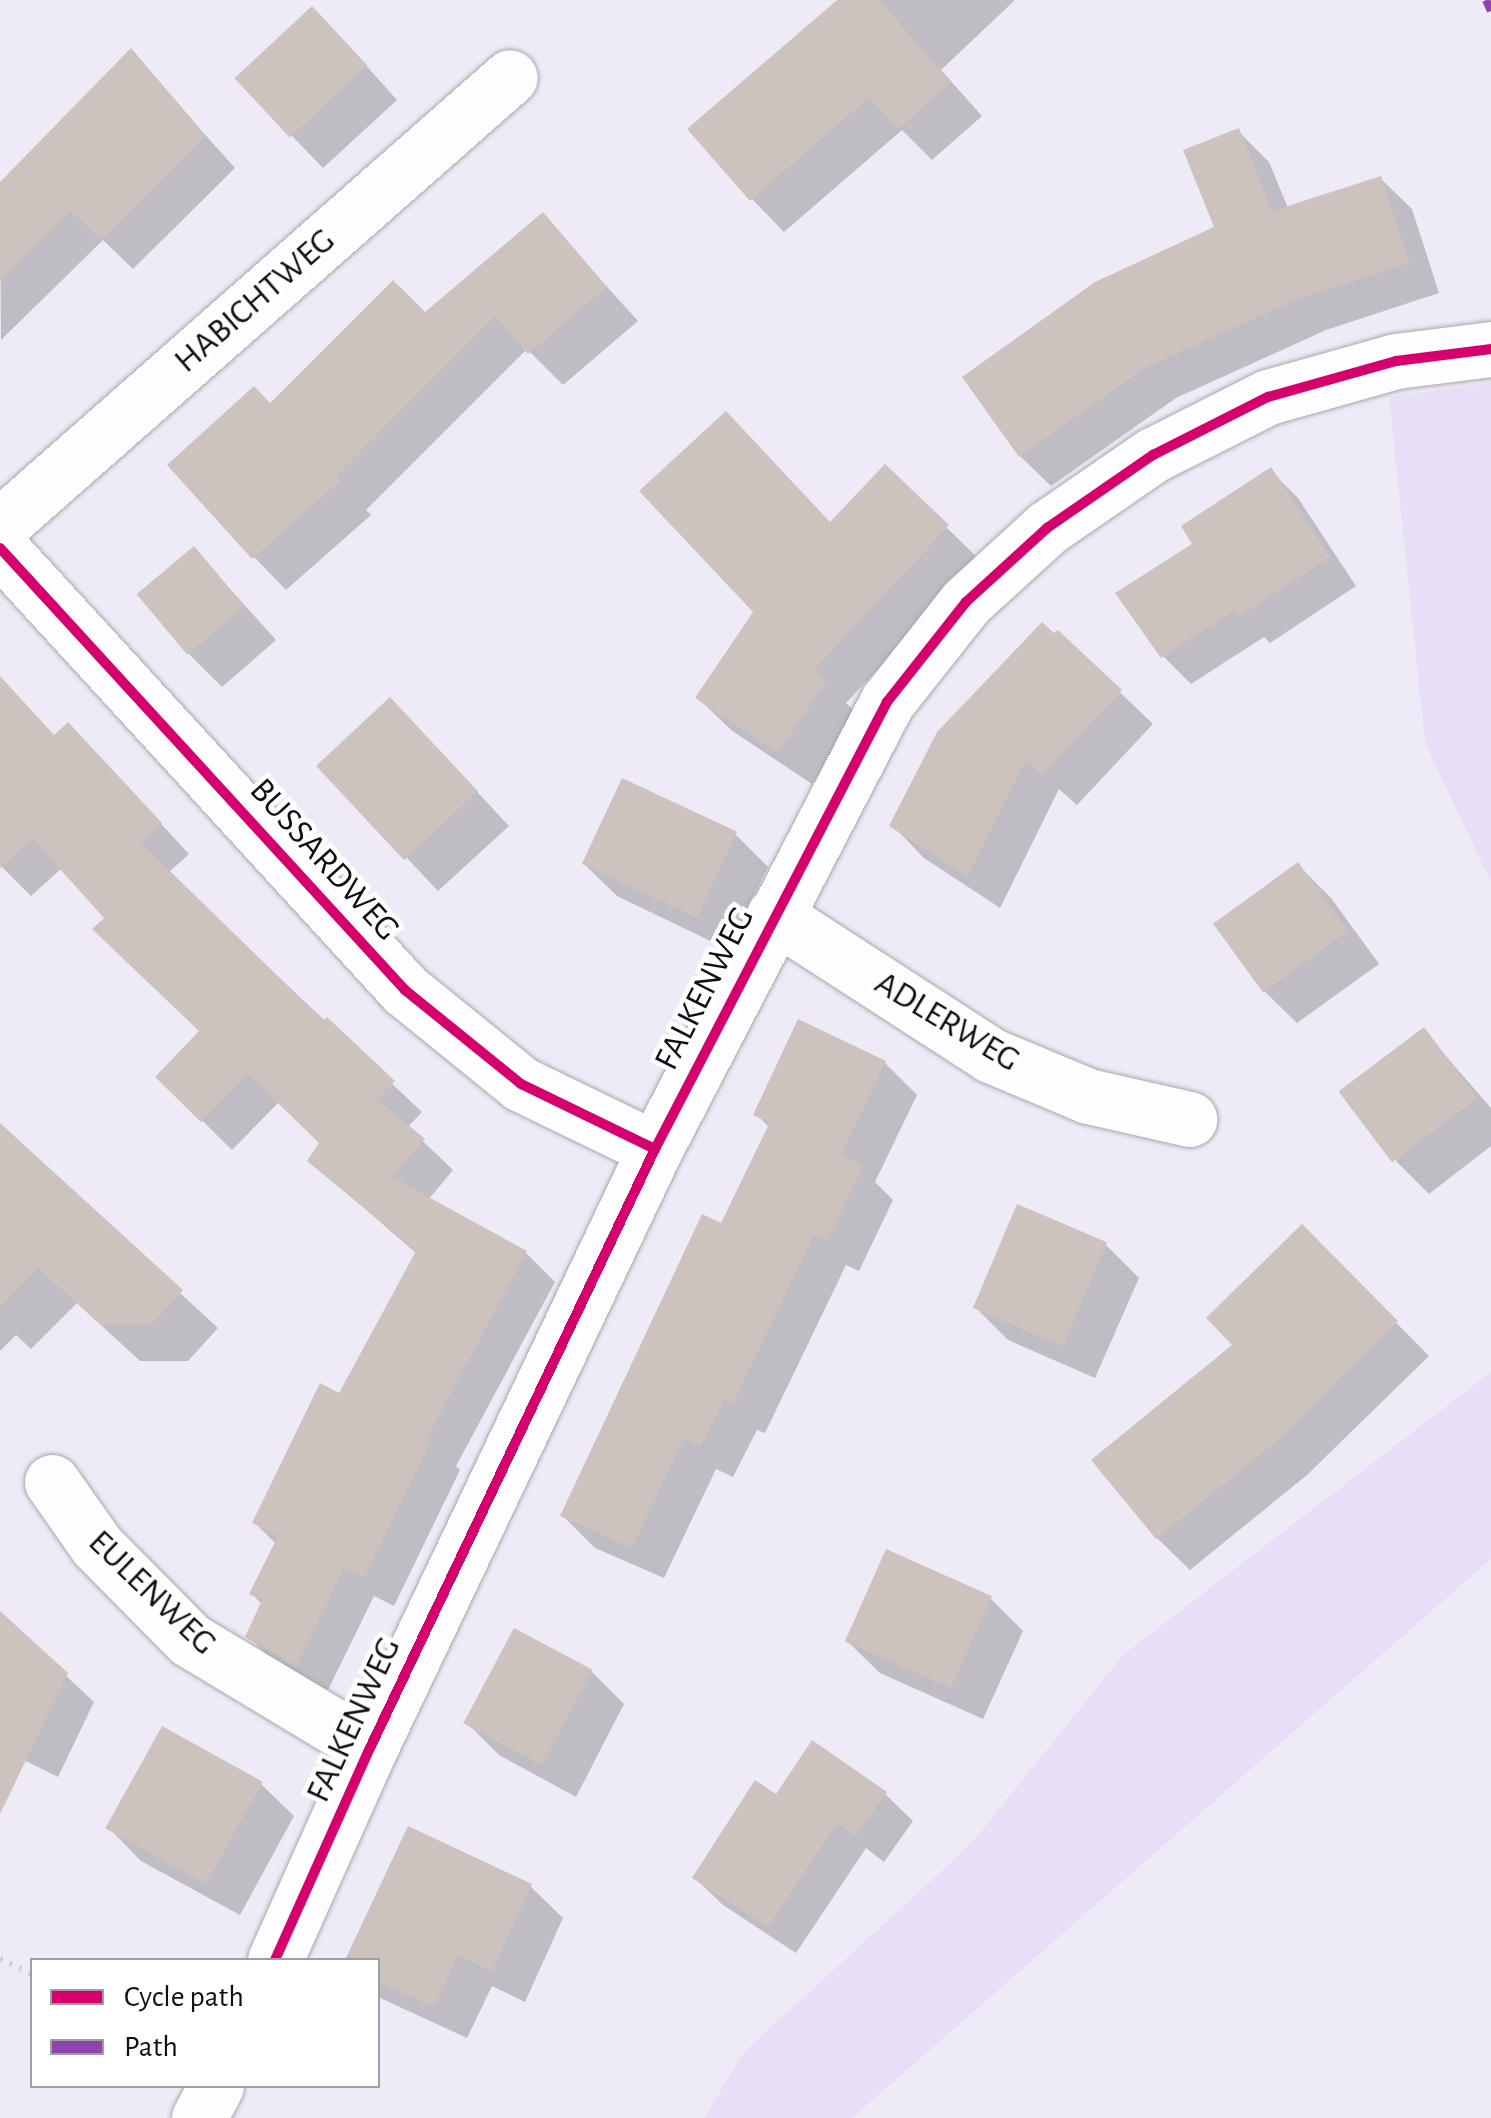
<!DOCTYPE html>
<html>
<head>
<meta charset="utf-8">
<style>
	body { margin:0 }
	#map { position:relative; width:1491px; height:2118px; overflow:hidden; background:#efebf6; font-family:"Alegreya Sans",sans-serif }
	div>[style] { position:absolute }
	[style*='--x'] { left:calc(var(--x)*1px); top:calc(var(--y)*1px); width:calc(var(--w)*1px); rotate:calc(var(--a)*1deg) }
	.green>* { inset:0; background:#e7def8 }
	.shadow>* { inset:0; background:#0003 }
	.building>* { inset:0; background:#ccc2be; transform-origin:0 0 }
	.path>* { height:6px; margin-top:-3px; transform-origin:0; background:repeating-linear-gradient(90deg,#d1cfd2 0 2.5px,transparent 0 10.5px) }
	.roads { filter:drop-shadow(0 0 2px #a9a7ae) drop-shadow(0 0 2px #a9a7ae) }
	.minor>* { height:55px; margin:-27.5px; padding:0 27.5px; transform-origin:27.5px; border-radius:27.5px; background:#fdfcfe }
	.quiet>* { height:8px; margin-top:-4px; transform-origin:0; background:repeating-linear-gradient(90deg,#8e44ad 0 15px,transparent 0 23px) }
	.cycleway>* { height:10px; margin:-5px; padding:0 5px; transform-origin:5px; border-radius:5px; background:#d6006c }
	span { translate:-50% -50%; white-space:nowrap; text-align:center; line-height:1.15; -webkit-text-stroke:9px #fff; paint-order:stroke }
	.street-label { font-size:35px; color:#100e15 }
	.legend { position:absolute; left:30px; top:1958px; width:350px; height:130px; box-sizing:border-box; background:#fff; border:2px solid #9f9fa1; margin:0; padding:12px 18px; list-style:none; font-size:30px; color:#100e15 }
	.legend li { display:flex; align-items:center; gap:20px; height:50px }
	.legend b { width:50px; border:2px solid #9f9fa1 }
</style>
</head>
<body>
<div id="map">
	<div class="green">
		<i style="clip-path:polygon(1491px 383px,1491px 882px,1425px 743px,1389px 397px)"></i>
		<i style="clip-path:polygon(1491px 1372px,1491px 1559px,852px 2118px,704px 2118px,744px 2052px,971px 1844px,1123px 1655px)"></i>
	</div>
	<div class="shadow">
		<i style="clip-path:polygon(840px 0,1015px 0,941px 70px,982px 116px,932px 160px,902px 130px,784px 232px,752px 199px)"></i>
		<i style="clip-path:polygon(345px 42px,397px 100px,323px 168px,237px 79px)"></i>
		<i style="clip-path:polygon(131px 52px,235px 168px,133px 269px,103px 240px,1px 340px,0 186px)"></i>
		<i style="clip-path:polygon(1238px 131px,1269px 162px,1288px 208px,1381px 179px,1412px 209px,1439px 293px,1326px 330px,1176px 398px,1051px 486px,1020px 456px,1217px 229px)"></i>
		<i style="clip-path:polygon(542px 215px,638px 321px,563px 385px,527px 349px,366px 510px,371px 515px,286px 590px,254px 557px,271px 406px,425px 316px)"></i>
		<i style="clip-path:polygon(885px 468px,980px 560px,846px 703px,858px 714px,812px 784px,731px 730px,698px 698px,831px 524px)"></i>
		<i style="clip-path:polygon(1270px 470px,1298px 498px,1356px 586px,1270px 643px,1264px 637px,1191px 684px,1163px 656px,1196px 544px)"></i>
		<i style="clip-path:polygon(194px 549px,276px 640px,222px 687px,189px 654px)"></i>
		<i style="clip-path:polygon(1058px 633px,1153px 724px,1077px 805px,1059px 789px,1000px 908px,924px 858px,892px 825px)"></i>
		<i style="clip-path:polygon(0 677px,55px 737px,97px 755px,189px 854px,168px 873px,422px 1112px,408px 1127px,453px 1170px,428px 1200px,526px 1253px,555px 1282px,456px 1466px,460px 1470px,394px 1606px,374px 1596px,326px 1694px,278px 1666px,248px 1636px,263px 1605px,252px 1594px,276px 1544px,255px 1523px,340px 1396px,417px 1254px,310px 1161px,322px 1143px,279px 1102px,232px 1150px,158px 1077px,202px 1032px,62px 868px,31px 896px,0 865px)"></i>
		<i style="clip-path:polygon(422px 733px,509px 826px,438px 891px,320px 766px)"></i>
		<i style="clip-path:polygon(735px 834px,768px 867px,727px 949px,617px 896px,584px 864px)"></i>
		<i style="clip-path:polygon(1298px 865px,1331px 898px,1379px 964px,1297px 1023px,1264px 991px,1217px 925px)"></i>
		<i style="clip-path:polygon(1424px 1031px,1491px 1108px,1491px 1146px,1429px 1194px,1396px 1161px)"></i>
		<i style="clip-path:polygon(885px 1063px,917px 1095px,875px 1182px,893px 1200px,859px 1271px,846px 1265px,765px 1433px,757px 1430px,733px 1477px,716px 1469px,664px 1578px,595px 1548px,563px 1516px,723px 1226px,770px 1128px,756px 1114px)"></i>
		<i style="clip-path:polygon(0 1127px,218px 1328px,188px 1361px,140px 1361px,77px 1303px,31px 1349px,16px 1335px,0 1351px)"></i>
		<i style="clip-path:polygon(1302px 1227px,1429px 1356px,1307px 1475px,1190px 1570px,1157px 1538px,1236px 1345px)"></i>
		<i style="clip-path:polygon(1106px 1245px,1139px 1278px,1095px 1378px,1008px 1340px,975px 1307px)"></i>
		<i style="clip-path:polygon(990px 1598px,1023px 1631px,983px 1719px,880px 1673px,847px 1641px)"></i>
		<i style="clip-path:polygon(0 1614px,94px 1702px,58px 1777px,0 1748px)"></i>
		<i style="clip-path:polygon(592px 1672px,624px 1704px,576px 1797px,499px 1755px,466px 1722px)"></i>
		<i style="clip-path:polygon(261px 1784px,294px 1816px,240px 1915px,141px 1861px,109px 1828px)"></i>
		<i style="clip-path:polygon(885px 1794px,913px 1821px,884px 1862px,866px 1848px,796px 1953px,723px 1905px,695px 1878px,777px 1797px)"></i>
		<i style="clip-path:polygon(409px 1829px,530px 1886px,563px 1918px,525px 2002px,492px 1986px,467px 2038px,378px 1997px,378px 1960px,348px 1960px)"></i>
	</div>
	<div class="building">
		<i style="clip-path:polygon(837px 0,879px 0,951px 82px,898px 129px,869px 97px,750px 201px,687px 129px)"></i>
		<i style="left:312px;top:6px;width:81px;height:106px;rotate:47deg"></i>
		<i style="clip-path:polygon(131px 48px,206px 136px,101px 240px,71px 211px,0 280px,0 182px)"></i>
		<i style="clip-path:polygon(1239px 128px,1272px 211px,1381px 176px,1410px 263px,1295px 300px,1145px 368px,1019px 457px,962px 377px,1095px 282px,1214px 227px,1183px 150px)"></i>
		<i style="clip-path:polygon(543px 212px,607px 287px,528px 354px,495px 316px,336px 476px,340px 481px,252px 559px,167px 465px,254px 386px,270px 403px,393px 280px,425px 312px)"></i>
		<i style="clip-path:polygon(726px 411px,830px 522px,885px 464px,949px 525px,813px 671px,827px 680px,778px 753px,695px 698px,753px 612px,639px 491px)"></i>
		<i style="clip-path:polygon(1271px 467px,1330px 557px,1240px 616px,1235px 610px,1161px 658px,1115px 593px,1192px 544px,1181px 526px)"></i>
		<i style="left:194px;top:546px;width:79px;height:75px;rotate:50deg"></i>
		<i style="clip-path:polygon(1042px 622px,1054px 633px,1058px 630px,1122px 690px,1042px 775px,1026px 759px,967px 877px,889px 826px,937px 732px)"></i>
		<i style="clip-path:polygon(0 676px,54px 735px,68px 722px,162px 823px,141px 843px,324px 1021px,327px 1017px,395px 1081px,377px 1099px,425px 1139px,392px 1177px,527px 1251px,428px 1436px,432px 1439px,364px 1578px,344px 1568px,296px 1667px,245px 1637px,262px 1600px,249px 1594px,278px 1536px,252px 1523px,320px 1383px,339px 1393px,416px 1251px,307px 1161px,319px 1143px,248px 1074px,201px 1122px,155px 1077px,199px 1031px,92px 929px,104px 918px,33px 839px,0 868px)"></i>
		<i style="left:390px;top:697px;width:129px;height:101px;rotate:47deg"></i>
		<i style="left:622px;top:778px;width:127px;height:95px;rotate:25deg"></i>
		<i style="left:1298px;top:862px;width:85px;height:105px;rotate:54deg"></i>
		<i style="clip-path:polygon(798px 1019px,886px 1061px,841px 1155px,863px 1166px,827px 1241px,814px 1235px,733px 1403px,725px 1399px,701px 1446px,684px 1438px,632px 1548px,560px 1516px,702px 1214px,721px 1223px,770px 1122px,753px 1115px)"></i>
		<i style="left:1424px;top:1027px;width:89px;height:107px;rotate:53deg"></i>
		<i style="clip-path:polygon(0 1123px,183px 1290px,151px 1325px,101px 1325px,38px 1268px,0 1307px)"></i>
		<i style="left:1017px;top:1204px;width:98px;height:113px;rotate:23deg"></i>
		<i style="clip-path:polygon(1302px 1224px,1398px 1321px,1275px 1443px,1156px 1539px,1091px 1460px,1232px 1345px,1206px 1318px)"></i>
		<i style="left:886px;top:1549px;width:116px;height:101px;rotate:24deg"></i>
		<i style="clip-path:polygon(0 1611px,68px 1673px,0 1814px)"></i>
		<i style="left:514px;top:1628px;width:89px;height:108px;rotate:28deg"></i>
		<i style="left:162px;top:1726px;width:115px;height:117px;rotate:29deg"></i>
		<i style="clip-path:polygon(812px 1740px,887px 1792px,856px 1836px,837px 1823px,768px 1927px,692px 1878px,755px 1780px,776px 1794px)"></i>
		<i style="clip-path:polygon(408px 1826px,532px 1884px,492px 1971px,458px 1955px,434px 2007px,378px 1981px,378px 1960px,345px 1960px)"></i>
	</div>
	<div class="path">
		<i style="--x:0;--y:1959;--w:35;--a:25"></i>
	</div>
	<div class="roads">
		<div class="minor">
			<i style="--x:0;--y:526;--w:679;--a:-41.36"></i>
			<i style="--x:0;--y:548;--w:599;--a:47.5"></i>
			<i style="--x:405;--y:990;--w:149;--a:39"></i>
			<i style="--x:521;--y:1084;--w:149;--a:25.9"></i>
			<i style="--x:774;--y:915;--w:257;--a:32.9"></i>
			<i style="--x:990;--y:1055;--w:106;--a:22.7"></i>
			<i style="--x:1088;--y:1096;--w:104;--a:12.8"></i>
			<i style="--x:52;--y:1482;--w:78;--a:54.9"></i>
			<i style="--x:97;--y:1546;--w:132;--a:45.3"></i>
			<i style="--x:190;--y:1640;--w:210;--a:31"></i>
			<i style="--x:275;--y:1960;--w:232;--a:-65.9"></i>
			<i style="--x:370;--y:1748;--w:663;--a:-64.56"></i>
			<i style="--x:655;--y:1149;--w:504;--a:-62.57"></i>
			<i style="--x:887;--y:702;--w:127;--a:-51.7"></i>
			<i style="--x:966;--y:602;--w:110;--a:-42.4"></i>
			<i style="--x:1047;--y:528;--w:129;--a:-34.6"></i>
			<i style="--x:1153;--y:455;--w:129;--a:-26.8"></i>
			<i style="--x:1268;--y:397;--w:133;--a:-15.7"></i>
			<i style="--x:1396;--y:361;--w:96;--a:-7.2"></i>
			<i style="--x:199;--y:2118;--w:36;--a:-62"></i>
		</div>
	</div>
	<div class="quiet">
		<i style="--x:1486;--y:0;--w:12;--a:66"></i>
	</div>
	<div class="cycleway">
		<i style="--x:0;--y:548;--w:599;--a:47.5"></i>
		<i style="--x:405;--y:990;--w:149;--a:39"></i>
		<i style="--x:521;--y:1084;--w:149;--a:25.9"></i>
		<i style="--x:275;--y:1960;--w:232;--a:-65.9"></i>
		<i style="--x:370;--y:1748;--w:663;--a:-64.56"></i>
		<i style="--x:655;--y:1149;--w:504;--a:-62.57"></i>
		<i style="--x:887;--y:702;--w:127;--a:-51.7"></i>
		<i style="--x:966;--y:602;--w:110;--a:-42.4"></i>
		<i style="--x:1047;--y:528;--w:129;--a:-34.6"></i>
		<i style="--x:1153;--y:455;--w:129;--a:-26.8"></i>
		<i style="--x:1268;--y:397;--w:133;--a:-15.7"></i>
		<i style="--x:1396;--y:361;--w:96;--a:-7.2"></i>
	</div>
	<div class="street-label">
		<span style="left:255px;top:301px;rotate:-41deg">HABICHTWEG</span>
		<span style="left:324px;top:860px;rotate:48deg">BUSSARDWEG</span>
		<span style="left:705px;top:989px;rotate:-63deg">FALKENWEG</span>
		<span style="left:947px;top:1022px;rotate:31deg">ADLERWEG</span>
		<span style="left:152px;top:1593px;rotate:44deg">EULENWEG</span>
		<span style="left:354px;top:1720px;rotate:-65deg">FALKENWEG</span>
	</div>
	<ul class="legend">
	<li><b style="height:12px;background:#d6006c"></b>Cycle path</li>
	<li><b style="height:12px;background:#8e44ad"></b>Path</li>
	</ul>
</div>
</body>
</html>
